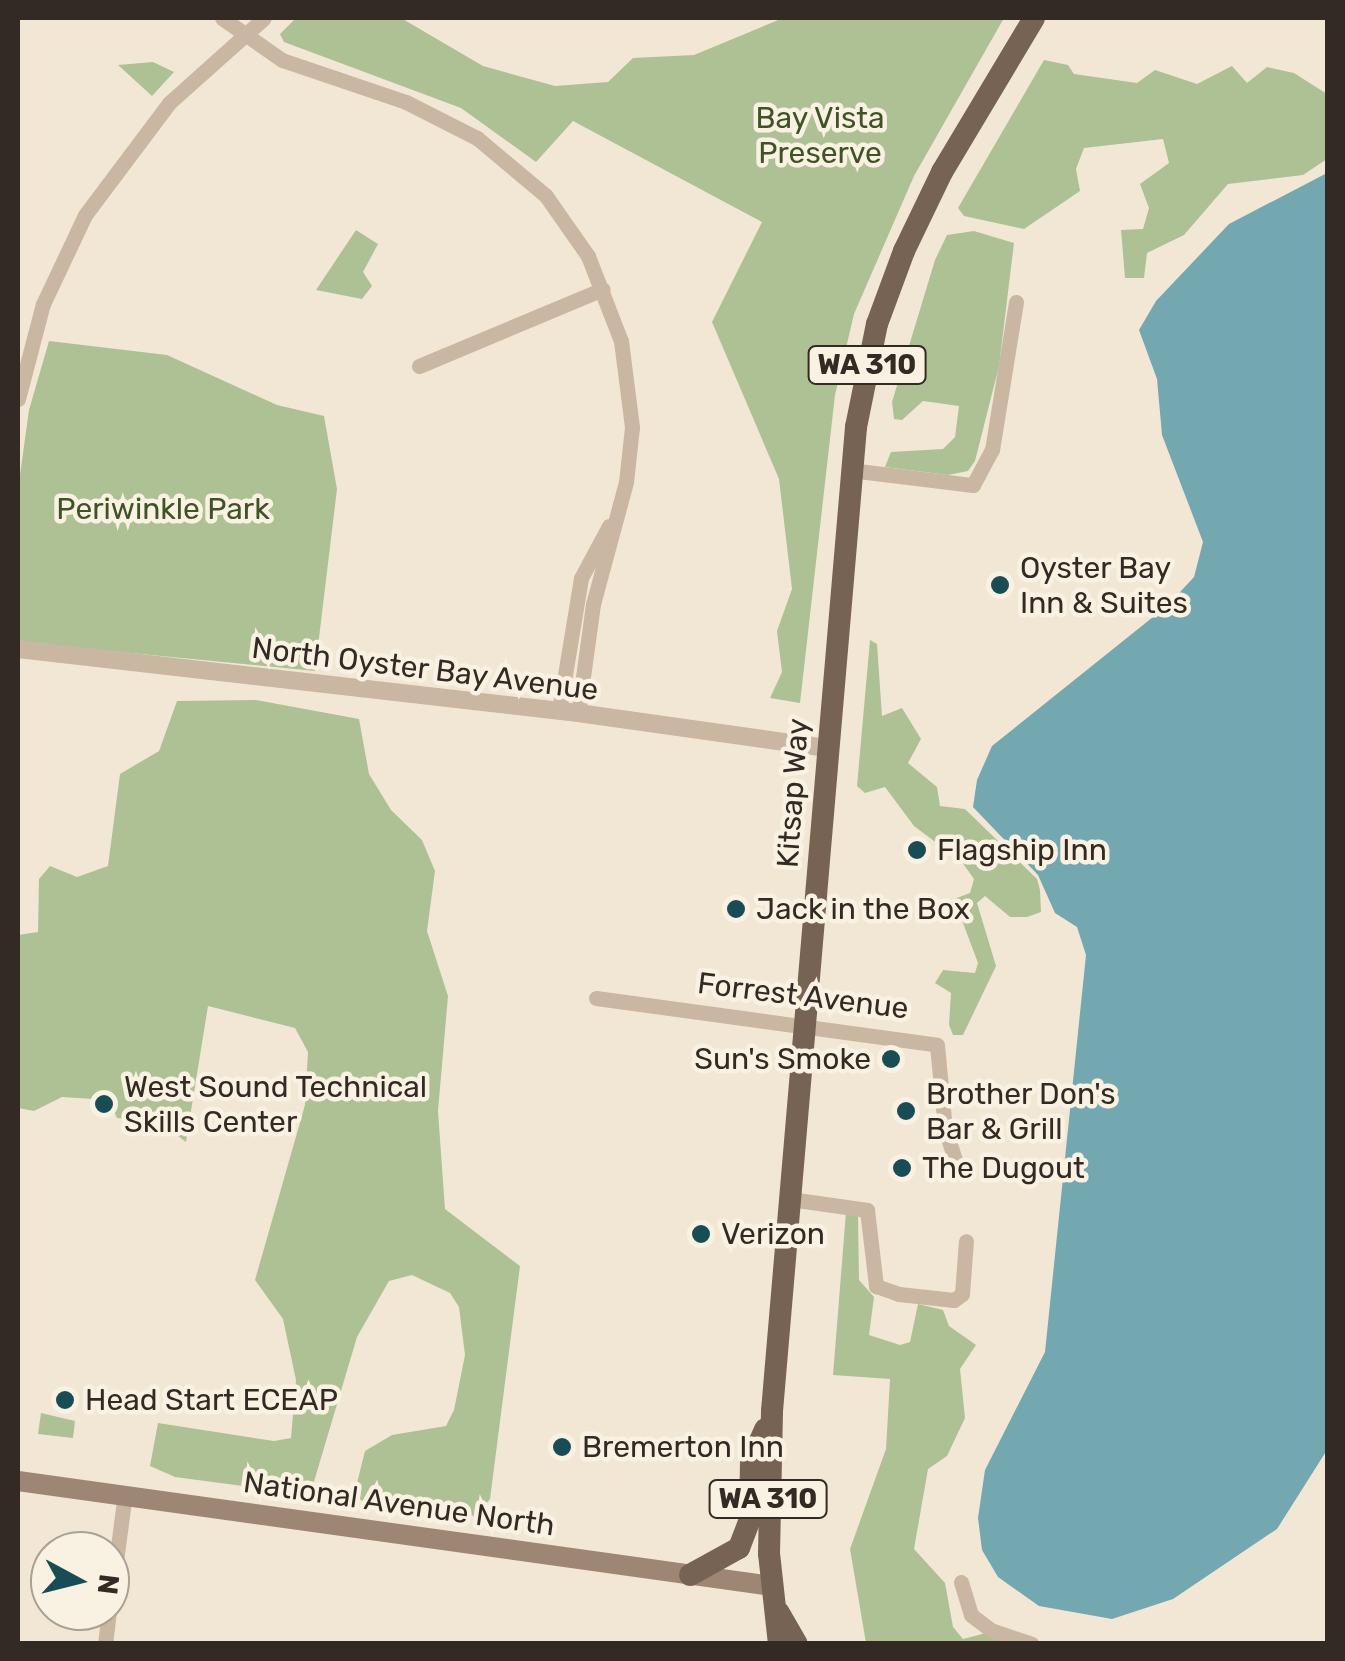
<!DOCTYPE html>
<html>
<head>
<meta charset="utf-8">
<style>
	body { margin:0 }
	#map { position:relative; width:1345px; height:1661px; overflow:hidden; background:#f2e7d5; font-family:Rubik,sans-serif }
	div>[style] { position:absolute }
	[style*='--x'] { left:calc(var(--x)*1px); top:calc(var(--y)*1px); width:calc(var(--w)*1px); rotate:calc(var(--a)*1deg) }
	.green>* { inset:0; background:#aec195 }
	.water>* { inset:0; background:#73a8b0 }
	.minor>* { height:15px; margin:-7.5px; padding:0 7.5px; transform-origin:7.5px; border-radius:7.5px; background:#cab7a1 }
	.tertiary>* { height:18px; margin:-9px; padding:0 9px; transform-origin:9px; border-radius:9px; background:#cab7a1 }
	.secondary>* { height:20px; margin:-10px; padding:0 10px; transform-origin:10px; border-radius:10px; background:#9d8673 }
	.primary>* { height:22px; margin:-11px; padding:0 11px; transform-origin:11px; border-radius:11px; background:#766354 }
	.dots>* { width:28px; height:28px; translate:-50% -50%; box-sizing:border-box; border:5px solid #f9f1e2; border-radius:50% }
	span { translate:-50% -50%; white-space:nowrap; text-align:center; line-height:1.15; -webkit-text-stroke:9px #f9f1e2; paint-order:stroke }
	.shield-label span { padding:2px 8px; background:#f9f1e2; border:2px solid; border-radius:8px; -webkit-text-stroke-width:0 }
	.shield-label { font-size:28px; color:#342a24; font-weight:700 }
	.park-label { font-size:30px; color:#3f5327 }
	.poi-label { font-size:30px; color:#342a24 }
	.left { translate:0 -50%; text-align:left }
	.right { translate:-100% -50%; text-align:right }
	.street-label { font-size:30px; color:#342a24 }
	.frame { position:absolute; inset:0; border:20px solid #342a24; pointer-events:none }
	.north { position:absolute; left:30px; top:1531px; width:100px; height:100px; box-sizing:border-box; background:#f9f1e2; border:2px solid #aaa196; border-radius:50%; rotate:97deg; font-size:28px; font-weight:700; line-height:40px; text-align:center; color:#342a24 }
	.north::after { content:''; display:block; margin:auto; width:35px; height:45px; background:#194d56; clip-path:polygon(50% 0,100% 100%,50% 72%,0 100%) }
</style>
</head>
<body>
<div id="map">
	<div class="green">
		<i style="clip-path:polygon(296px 18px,401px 18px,483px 66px,555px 86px,608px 82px,633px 58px,694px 55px,783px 18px,1004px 18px,914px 176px,854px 314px,835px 395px,800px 703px,770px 698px,782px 672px,777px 631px,792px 589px,779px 479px,712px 322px,762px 222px,573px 121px,536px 162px,461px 108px,284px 42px,280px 34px)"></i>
		<i style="clip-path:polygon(1044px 60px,1068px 65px,1074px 74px,1137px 83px,1155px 70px,1197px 84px,1232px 66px,1247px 83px,1267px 67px,1294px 73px,1327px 94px,1327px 159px,1303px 175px,1228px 184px,1184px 235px,1147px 253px,1144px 278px,1125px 278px,1121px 230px,1143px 229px,1149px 208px,1140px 184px,1169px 163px,1163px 139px,1084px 148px,1076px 169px,1080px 191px,1024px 229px,964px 216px,958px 208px)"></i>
		<i style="clip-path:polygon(153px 62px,174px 72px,152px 96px,118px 65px)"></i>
		<i style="clip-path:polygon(356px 230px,378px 244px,363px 272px,372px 286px,362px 299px,316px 290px)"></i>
		<i style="clip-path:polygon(974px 231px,1014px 243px,999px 366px,975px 461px,968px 471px,948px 475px,885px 467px,891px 452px,943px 449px,955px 437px,959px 406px,923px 401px,902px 420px,894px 419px,892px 402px,935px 260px,947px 235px)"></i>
		<i style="clip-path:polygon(49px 341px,167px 355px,277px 405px,324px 416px,337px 489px,315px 671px,18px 642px,18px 489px,29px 410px)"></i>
		<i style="clip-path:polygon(870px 640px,877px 644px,882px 716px,902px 708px,921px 739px,908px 763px,937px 787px,940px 806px,965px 809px,1037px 879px,1040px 890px,1041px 912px,1027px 917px,1010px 917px,985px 896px,977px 903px,996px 966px,963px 1035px,953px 1035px,949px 1025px,951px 993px,935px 983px,943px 970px,975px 973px,978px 963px,954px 899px,970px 893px,974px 879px,962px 862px,914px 826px,885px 787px,865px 793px,857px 786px)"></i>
		<i style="clip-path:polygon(256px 700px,359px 719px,369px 774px,391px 810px,422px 840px,435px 871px,427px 931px,448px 996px,438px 1111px,445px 1209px,520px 1266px,490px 1499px,476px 1516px,368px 1505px,354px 1495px,365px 1451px,392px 1435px,446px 1426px,454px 1410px,465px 1355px,459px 1307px,450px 1293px,412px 1275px,389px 1281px,357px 1337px,310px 1495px,175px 1477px,150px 1466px,158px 1423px,274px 1441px,291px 1438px,296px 1380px,283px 1319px,255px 1280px,305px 1105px,308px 1052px,295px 1028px,208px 1006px,186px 1142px,161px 1123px,117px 1118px,109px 1100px,62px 1097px,34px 1111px,18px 1108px,18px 935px,38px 932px,39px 879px,50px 866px,77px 877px,108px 866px,120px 774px,159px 751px,177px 701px)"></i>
		<i style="clip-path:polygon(846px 1212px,858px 1215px,859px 1280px,874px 1297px,869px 1335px,900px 1345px,910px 1342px,918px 1304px,943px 1310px,949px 1326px,976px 1345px,960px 1369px,965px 1418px,947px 1456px,928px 1469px,914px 1549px,945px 1583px,953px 1627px,963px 1639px,986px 1633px,1011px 1643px,866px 1643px,850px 1549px,886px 1449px,890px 1379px,833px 1375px)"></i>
		<i style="clip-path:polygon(41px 1413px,75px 1421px,73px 1438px,38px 1434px)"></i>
	</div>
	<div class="water">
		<i style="clip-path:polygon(1327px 173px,1327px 1450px,1277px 1529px,1173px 1599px,1112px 1619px,1039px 1606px,998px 1577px,982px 1550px,978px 1518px,985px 1470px,1045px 1352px,1086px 955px,1077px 927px,1055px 913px,1038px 875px,973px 807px,977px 780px,992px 746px,1168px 605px,1194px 577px,1203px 542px,1162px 435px,1157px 379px,1139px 330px,1156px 301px,1229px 224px)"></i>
	</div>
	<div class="minor">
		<i style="--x:222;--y:18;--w:73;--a:35"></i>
		<i style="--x:282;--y:60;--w:131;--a:18.7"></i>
		<i style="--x:406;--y:102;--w:80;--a:26.9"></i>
		<i style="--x:477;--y:138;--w:90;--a:40"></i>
		<i style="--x:546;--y:196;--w:73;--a:55"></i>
		<i style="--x:588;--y:256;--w:91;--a:68.8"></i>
		<i style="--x:621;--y:341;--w:87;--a:82.7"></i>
		<i style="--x:632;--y:427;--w:55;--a:96.2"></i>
		<i style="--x:626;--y:482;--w:126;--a:105.1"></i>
		<i style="--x:593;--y:604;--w:110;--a:97.8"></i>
		<i style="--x:419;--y:366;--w:199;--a:-22.7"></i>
		<i style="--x:18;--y:399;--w:98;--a:-75.3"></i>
		<i style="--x:43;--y:304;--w:98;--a:-64.7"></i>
		<i style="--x:85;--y:215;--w:140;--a:-53.1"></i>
		<i style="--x:169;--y:103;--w:127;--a:-41.8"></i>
		<i style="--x:850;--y:470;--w:124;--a:7"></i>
		<i style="--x:973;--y:485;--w:40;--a:-62"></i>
		<i style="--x:992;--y:450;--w:150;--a:-80.8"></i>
		<i style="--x:559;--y:711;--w:135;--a:-80.6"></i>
		<i style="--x:581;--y:578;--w:59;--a:-61.7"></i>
		<i style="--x:596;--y:998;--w:344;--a:7.8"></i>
		<i style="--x:937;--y:1045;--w:84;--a:84.6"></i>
		<i style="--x:945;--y:1129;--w:40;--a:72"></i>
		<i style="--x:790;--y:1199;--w:78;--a:8.1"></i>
		<i style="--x:867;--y:1210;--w:77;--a:83.2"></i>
		<i style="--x:876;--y:1286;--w:24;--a:19"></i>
		<i style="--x:899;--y:1294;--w:55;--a:6.2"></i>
		<i style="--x:954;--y:1300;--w:10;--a:-37"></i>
		<i style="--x:962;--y:1294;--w:53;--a:-85.7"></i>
		<i style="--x:961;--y:1582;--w:34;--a:73"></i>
		<i style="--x:971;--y:1615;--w:25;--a:37"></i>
		<i style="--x:991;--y:1630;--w:43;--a:18.9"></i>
		<i style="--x:110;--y:1606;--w:113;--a:-82.4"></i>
		<i style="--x:105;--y:1644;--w:33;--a:-83"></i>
	</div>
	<div class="tertiary">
		<i style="--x:18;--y:649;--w:564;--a:6.52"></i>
		<i style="--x:578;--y:713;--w:250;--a:8"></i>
	</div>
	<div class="secondary">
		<i style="--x:18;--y:1481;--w:762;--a:7.92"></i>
	</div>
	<div class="primary">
		<i style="--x:690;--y:1575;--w:56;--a:-28.9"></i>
		<i style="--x:739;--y:1548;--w:31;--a:-69"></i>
		<i style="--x:750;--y:1519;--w:58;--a:-89"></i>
		<i style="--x:751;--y:1461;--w:35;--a:-66"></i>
		<i style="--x:779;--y:1613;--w:36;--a:60"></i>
		<i style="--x:779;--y:1644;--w:91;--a:-96.3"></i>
		<i style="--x:769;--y:1554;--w:143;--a:-88.8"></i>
		<i style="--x:772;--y:1411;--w:988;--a:-85.12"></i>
		<i style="--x:856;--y:427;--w:105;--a:-78.5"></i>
		<i style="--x:877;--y:324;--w:78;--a:-69.7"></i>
		<i style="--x:904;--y:251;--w:88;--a:-64.3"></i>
		<i style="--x:942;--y:172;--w:179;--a:-59.1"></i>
	</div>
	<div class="dots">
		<i style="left:1000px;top:585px;background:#194d56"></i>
		<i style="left:917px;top:850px;background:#194d56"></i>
		<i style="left:736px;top:909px;background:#194d56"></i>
		<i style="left:891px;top:1059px;background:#194d56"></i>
		<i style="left:104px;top:1104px;background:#194d56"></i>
		<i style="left:906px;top:1111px;background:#194d56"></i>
		<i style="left:902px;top:1168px;background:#194d56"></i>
		<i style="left:701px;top:1234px;background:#194d56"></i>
		<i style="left:65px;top:1400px;background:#194d56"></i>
		<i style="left:562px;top:1447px;background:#194d56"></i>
	</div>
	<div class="shield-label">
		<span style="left:867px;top:365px">WA 310</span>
		<span style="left:768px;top:1499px">WA 310</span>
	</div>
	<div class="park-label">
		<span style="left:820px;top:135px">Bay Vista<br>Preserve</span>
		<span style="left:163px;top:509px">Periwinkle Park</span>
	</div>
	<div class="poi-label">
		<span class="left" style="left:1020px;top:585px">Oyster Bay<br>Inn &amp; Suites</span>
		<span class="left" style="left:937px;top:850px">Flagship Inn</span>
		<span class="left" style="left:756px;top:909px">Jack in the Box</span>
		<span class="right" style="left:871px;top:1059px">Sun's Smoke</span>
		<span class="left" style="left:124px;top:1104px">West Sound Technical<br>Skills Center</span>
		<span class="left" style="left:926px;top:1111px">Brother Don's<br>Bar &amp; Grill</span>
		<span class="left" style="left:922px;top:1168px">The Dugout</span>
		<span class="left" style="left:721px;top:1234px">Verizon</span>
		<span class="left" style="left:85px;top:1400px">Head Start ECEAP</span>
		<span class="left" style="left:582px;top:1447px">Bremerton Inn</span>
	</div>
	<div class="street-label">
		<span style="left:425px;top:669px;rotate:7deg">North Oyster Bay Avenue</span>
		<span style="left:793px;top:793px;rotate:-86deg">Kitsap Way</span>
		<span style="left:803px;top:996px;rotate:7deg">Forrest Avenue</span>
		<span style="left:399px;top:1504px;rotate:8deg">National Avenue North</span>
	</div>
	<div class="frame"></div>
	<div class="north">N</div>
</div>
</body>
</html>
